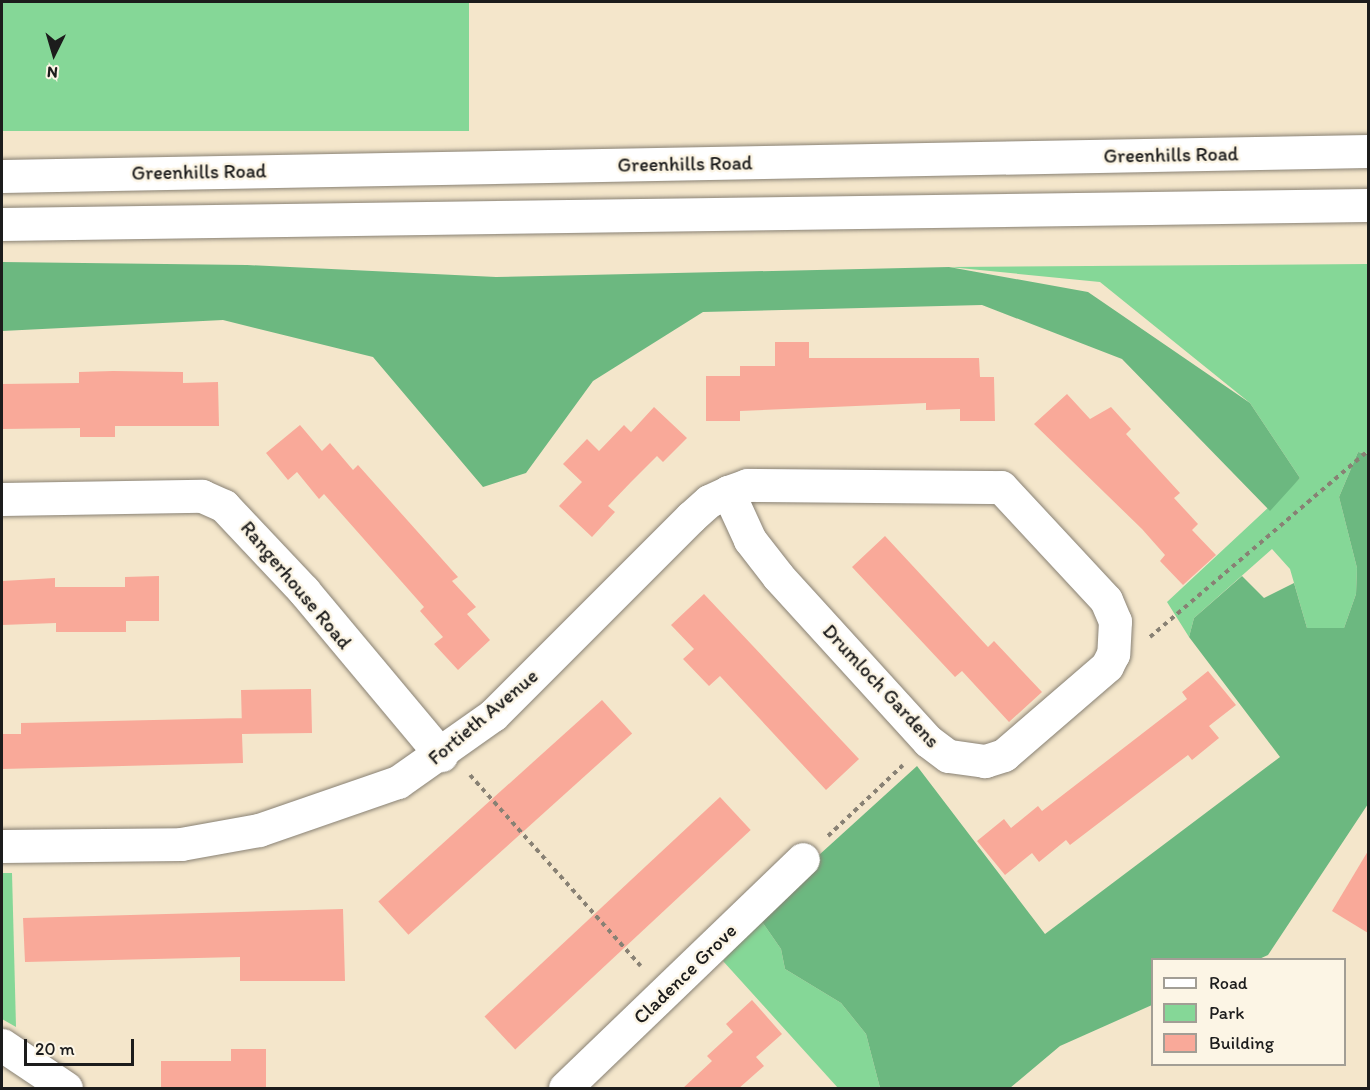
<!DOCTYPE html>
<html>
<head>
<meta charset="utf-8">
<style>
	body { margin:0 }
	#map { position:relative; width:1370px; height:1090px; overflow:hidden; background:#f4e6cb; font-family:Itim,sans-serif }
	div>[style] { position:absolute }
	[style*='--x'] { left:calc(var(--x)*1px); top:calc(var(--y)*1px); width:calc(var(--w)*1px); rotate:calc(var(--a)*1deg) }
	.green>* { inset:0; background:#85d797; transform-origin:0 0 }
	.forest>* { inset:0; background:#6cb880 }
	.building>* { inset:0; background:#f9a999; transform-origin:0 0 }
	.path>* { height:4px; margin-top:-2px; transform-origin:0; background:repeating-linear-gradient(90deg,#888174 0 4.5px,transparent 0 9px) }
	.roads { filter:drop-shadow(0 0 2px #888174) drop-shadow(0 0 2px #888174) }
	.minor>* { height:33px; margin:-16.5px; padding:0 16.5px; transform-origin:16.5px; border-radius:16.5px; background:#fff }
	.tertiary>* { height:33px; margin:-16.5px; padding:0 16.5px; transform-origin:16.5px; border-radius:16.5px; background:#fff }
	span { translate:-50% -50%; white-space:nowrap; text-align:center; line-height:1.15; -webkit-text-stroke:5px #fcf5e5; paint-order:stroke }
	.street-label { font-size:20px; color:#1c1c1c }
	.frame { position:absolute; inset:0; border:3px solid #1c1c1c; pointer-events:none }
	.legend { position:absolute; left:1151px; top:958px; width:195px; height:108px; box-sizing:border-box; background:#fcf5e5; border:2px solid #a29e95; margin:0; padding:8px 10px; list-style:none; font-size:18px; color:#1c1c1c }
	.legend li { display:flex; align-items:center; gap:12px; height:30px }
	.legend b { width:30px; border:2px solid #a29e95 }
	.north { position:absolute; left:24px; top:24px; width:60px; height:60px; -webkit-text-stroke:4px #fcf5e5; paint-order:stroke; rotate:185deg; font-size:16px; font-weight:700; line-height:24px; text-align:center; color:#1c1c1c }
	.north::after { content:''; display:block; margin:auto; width:21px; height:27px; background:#1c1c1c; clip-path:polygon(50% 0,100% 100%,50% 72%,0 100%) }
	.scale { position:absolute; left:24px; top:1039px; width:110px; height:27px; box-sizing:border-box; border:3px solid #1c1c1c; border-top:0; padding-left:8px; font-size:18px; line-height:21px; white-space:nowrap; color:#1c1c1c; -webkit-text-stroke:4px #fcf5e5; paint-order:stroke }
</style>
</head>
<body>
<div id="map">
	<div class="green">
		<i style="left:2px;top:2px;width:467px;height:129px"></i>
		<i style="clip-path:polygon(1368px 264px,1368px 454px,1358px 452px,1339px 497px,1357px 568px,1356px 594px,1344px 628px,1307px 628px,1290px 569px,1272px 549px,1194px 618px,1189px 637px,1167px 602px,1300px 478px,1250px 403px,1100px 282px,949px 267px)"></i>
		<i style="clip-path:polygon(2px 873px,12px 873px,16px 1027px,2px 1019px)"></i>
		<i style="clip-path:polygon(760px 919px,781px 949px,785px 969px,841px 1003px,866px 1034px,880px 1088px,838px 1088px,723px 961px)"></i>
	</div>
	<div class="forest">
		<i style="clip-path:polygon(2px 262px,247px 265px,496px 277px,949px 267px,1088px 292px,1250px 403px,1300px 478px,1270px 511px,1122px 359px,982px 305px,703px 312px,593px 381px,526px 473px,483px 487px,373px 357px,223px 320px,2px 331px)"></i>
		<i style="clip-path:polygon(1358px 452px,1368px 454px,1368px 804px,1268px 955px,1257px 960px,1152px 960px,1152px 1005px,1060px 1046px,1010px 1088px,880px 1088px,866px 1034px,841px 1003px,785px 969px,781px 949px,760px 919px,819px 855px,917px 766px,1045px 934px,1280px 757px,1189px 637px,1194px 618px,1242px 576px,1264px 598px,1294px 583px,1307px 628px,1344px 628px,1356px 594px,1357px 568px,1339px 497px)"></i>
	</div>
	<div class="building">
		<i style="clip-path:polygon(775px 342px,809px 342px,809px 358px,979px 358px,980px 377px,994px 377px,995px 421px,960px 421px,960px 409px,926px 410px,926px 403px,740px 411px,740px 421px,706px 421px,706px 376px,740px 376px,740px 366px,775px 366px)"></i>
		<i style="clip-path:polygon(113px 371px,183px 372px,183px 383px,218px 382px,219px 426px,115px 426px,115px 437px,80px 437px,80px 428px,2px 429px,2px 384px,79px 383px,79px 372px)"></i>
		<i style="clip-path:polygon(1067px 394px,1090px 419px,1111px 407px,1131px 429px,1126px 434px,1180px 493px,1174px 498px,1198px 524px,1192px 530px,1216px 555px,1183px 585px,1160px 561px,1165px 555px,1142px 529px,1034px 424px)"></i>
		<i style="clip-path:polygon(654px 407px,687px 438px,663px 462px,657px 456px,631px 482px,608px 506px,615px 512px,592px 537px,559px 506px,582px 482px,563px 464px,587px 439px,599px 451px,624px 425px,631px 432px)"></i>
		<i style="clip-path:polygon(300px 425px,322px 451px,330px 443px,353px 470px,358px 465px,458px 577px,452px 581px,476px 607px,467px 614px,490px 640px,458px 670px,434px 644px,443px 637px,420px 611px,424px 607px,324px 494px,319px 499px,297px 472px,288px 480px,266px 453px)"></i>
		<i style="clip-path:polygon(885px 536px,988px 647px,994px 641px,1042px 692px,1009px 722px,962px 671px,955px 677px,852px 567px)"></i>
		<i style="clip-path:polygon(159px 576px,159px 621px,126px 621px,126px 632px,56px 632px,56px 623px,2px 625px,2px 581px,55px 578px,55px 587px,125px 587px,125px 577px)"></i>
		<i style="clip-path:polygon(704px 594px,859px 759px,826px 790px,720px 676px,709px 686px,683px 659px,694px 649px,671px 625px)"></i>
		<i style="clip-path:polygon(1208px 671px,1236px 705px,1209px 726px,1219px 738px,1192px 760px,1188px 755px,1070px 845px,1066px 840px,1039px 862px,1032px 853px,1005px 875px,977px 841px,1004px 819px,1011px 828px,1038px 806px,1042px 811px,1187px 699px,1182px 692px)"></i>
		<i style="clip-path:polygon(311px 689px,312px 733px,242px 734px,243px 763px,2px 769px,2px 734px,21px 734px,21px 723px,242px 718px,242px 728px,241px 690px)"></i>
		<i style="left:602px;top:700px;width:45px;height:301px;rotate:48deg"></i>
		<i style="left:720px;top:797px;width:45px;height:322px;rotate:47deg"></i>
		<i style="clip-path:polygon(1368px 851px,1368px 933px,1332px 911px)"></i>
		<i style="clip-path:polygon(343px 909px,345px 981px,240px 981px,240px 957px,25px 962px,23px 918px)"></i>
		<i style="clip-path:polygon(752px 1000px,782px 1034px,756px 1057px,764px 1066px,738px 1089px,682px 1089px,712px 1061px,707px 1056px,733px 1032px,726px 1024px)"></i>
		<i style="clip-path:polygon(231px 1049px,266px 1049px,266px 1089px,161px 1089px,161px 1061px,231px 1061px)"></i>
	</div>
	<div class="path">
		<i style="--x:1150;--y:637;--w:287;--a:-40.5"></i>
		<i style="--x:470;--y:775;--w:256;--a:48.2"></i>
		<i style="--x:828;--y:836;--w:103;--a:-43.4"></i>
	</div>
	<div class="roads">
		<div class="minor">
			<i style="--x:2;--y:499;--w:200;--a:-0.9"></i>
			<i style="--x:202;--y:496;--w:24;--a:24"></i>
			<i style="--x:224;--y:506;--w:117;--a:46.7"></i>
			<i style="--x:304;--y:591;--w:214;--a:50.1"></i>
			<i style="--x:2;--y:846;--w:179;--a:-0.6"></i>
			<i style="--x:181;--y:844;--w:79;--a:-10.2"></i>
			<i style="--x:259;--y:830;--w:147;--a:-19.1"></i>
			<i style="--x:398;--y:782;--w:116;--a:-35.2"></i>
			<i style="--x:493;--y:715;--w:280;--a:-45"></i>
			<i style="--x:691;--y:517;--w:24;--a:-42"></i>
			<i style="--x:709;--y:501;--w:21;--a:-25"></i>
			<i style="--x:728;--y:492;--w:20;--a:-20"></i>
			<i style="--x:747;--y:485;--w:254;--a:0.5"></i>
			<i style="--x:1001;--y:487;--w:154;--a:47.1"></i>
			<i style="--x:1106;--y:600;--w:23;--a:67"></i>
			<i style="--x:1115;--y:621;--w:33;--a:93"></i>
			<i style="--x:1113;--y:654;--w:13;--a:117"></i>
			<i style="--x:1107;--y:666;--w:136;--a:139.2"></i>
			<i style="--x:1004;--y:755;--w:20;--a:162"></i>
			<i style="--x:985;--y:761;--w:37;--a:-172"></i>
			<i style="--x:948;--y:756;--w:25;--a:-143"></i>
			<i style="--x:928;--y:741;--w:223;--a:-132.3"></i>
			<i style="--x:778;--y:576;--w:46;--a:-127.9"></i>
			<i style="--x:750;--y:540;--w:53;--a:-114.6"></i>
			<i style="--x:2;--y:1045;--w:77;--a:33.9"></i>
			<i style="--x:565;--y:1088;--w:330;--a:-43.9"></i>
		</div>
		<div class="tertiary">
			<i style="--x:2;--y:176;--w:1366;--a:-1.05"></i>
			<i style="--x:2;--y:224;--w:1366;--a:-0.8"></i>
		</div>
	</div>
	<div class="street-label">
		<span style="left:1171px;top:155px;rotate:-1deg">Greenhills Road</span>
		<span style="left:685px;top:164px;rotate:-1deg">Greenhills Road</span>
		<span style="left:199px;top:172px;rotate:-1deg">Greenhills Road</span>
		<span style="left:296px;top:585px;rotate:50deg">Rangerhouse Road</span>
		<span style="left:881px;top:686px;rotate:47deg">Drumloch Gardens</span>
		<span style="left:483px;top:717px;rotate:-40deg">Fortieth Avenue</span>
		<span style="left:685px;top:974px;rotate:-44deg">Cladence Grove</span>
	</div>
	<div class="frame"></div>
	<ul class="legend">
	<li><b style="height:8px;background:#fff"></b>Road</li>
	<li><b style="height:16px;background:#85d797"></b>Park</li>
	<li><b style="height:16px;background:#f9a999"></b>Building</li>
	</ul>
	<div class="north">N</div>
	<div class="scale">20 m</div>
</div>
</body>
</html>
